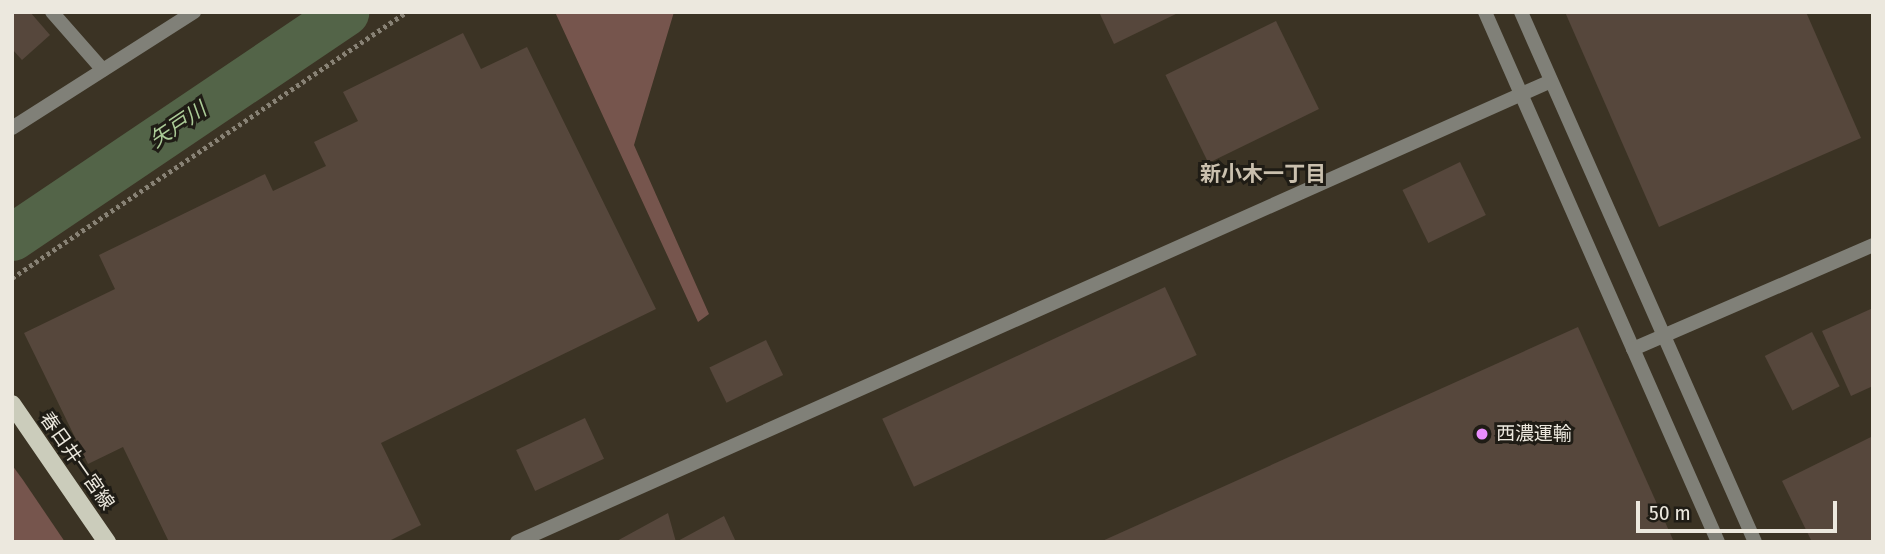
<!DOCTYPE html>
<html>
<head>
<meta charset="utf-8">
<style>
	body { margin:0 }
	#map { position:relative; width:1885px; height:554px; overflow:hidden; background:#3b3324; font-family:"Fira Sans Condensed","Noto Sans JP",sans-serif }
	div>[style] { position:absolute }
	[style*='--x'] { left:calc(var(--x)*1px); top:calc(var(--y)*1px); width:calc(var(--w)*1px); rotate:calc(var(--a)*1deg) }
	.green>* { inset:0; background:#76554d }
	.river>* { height:47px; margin:-23.5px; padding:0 23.5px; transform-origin:23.5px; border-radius:23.5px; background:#536448 }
	.building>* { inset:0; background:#56473c; transform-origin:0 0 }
	.path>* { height:4.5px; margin-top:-2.25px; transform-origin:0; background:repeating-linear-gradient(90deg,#888275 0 3.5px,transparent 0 7px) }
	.service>* { height:14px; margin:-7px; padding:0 7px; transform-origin:7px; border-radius:7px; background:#808078 }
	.tertiary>* { height:14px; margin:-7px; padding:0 7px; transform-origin:7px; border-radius:7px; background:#808078 }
	.primary>* { height:18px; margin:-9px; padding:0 9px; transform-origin:9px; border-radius:9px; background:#cbccbb }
	.dots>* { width:19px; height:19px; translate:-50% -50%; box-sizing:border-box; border:4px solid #1f1c15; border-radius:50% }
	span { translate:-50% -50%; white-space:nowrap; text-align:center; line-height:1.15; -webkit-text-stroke:6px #1f1c15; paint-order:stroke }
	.poi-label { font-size:19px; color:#ece8de }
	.left { translate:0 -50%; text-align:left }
	.street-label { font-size:19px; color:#ece8de }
	.water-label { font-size:21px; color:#abcb97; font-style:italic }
	.neighbourhood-label { font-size:21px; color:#cac0ae; font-weight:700 }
	.frame { position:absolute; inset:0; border:14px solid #ece8de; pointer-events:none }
	.scale { position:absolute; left:1636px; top:501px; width:201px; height:32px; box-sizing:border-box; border:4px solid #ece8de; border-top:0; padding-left:9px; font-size:21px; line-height:24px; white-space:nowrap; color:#ece8de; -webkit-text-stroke:5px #1f1c15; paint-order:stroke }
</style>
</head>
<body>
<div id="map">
	<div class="green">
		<i style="clip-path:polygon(555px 12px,674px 12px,634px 145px,709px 314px,698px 322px)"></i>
		<i style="clip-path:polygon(12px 465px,23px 480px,65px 542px,12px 542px)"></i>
	</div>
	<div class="river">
		<i style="--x:12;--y:237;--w:402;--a:-34"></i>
	</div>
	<div class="building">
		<i style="clip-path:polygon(12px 12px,30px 12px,50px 35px,22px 60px,12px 49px)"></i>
		<i style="clip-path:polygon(1099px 12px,1180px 12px,1114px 44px)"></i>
		<i style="clip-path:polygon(1565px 12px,1806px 12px,1861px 138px,1659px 227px)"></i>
		<i style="left:1276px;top:21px;width:98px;height:123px;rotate:64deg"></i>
		<i style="clip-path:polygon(463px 33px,481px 69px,527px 47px,656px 309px,381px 443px,421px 525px,387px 542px,169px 542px,123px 447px,88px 464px,24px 333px,115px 289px,99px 255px,265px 174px,273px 191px,326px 166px,314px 142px,358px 121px,343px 92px)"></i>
		<i style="left:1460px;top:162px;width:59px;height:64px;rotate:64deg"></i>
		<i style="left:1165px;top:287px;width:75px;height:312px;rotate:65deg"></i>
		<i style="clip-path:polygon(1873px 308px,1873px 386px,1851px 396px,1822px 331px)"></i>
		<i style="clip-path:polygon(1578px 327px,1674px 542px,1100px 542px)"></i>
		<i style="left:1812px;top:332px;width:61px;height:53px;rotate:63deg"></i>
		<i style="left:766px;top:340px;width:39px;height:63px;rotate:64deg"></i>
		<i style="left:585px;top:418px;width:45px;height:76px;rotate:65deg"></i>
		<i style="clip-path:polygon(1873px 436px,1873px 542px,1812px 542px,1782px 481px)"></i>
		<i style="clip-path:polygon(668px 513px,676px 542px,724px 516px,736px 542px,615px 542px)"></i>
	</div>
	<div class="path">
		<i style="--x:12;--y:278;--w:475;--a:-34"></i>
	</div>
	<div class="service">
		<i style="--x:52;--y:12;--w:77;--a:48.7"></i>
		<i style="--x:12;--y:128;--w:216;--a:-32.5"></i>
	</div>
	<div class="tertiary">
		<i style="--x:1485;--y:12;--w:579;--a:66.27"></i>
		<i style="--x:1521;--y:12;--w:579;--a:66.18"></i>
		<i style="--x:1633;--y:349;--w:262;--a:-23.4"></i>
		<i style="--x:517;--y:542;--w:1132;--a:-24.03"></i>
	</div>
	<div class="primary">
		<i style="--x:12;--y:404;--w:168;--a:55.5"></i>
	</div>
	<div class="dots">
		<i style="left:1482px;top:434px;background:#ea8dfc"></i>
	</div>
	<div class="poi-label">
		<span class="left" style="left:1496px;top:434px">西濃運輸</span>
	</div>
	<div class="street-label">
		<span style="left:77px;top:461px;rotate:55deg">春日井一宮線</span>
	</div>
	<div class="water-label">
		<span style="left:178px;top:125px;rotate:-34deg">矢戸川</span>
	</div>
	<div class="neighbourhood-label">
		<span style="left:1263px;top:174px">新小木一丁目</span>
	</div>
	<div class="frame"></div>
	<div class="scale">50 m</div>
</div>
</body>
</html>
